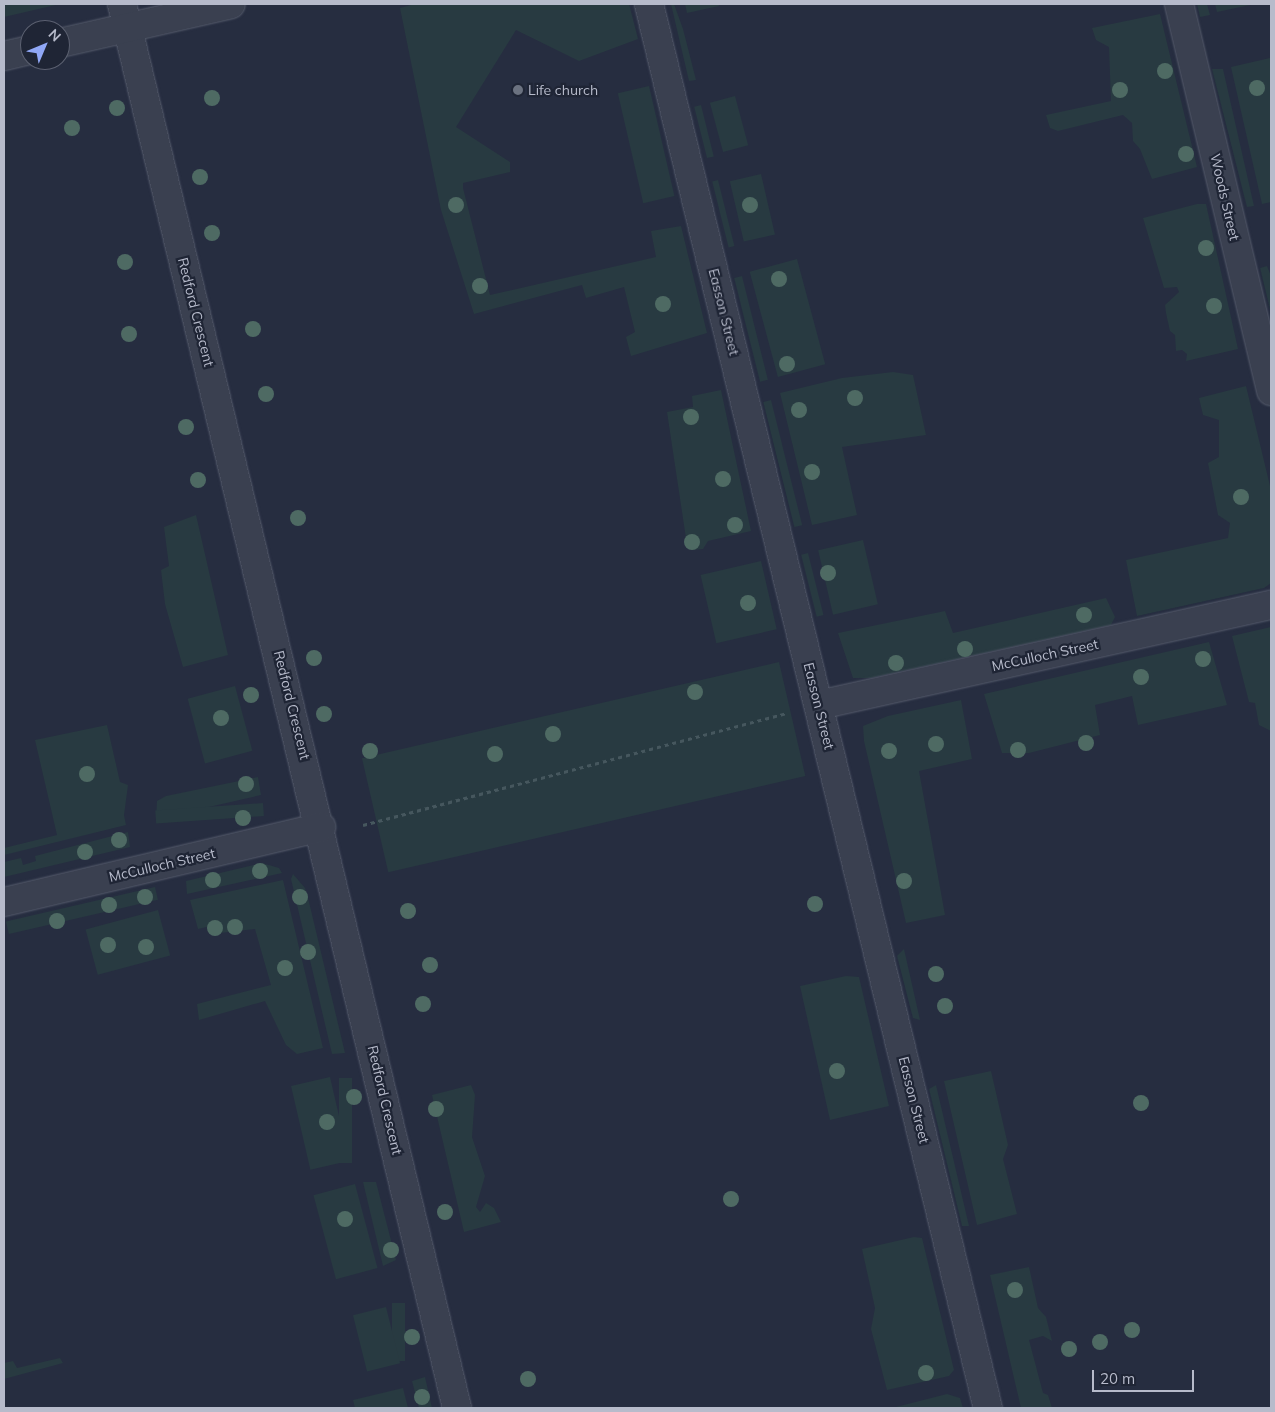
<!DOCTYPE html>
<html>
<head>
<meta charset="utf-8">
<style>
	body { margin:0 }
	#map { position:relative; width:1275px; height:1412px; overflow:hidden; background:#262d40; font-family:Mulish,sans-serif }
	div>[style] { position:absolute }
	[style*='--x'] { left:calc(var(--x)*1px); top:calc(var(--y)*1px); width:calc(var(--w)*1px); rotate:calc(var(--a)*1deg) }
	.green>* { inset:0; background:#283a41; transform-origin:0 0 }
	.path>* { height:3px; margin-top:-1.5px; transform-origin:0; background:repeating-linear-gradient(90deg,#46575e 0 4px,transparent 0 8px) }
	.roads { filter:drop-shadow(0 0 1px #555b6b) drop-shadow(0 0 1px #555b6b) }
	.minor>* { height:28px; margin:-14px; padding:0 14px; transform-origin:14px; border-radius:14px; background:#3a4050 }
	.trees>* { width:16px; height:16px; margin:-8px; border-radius:50%; background:#4e6a63 }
	.dots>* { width:14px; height:14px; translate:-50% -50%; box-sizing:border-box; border:2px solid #1f2535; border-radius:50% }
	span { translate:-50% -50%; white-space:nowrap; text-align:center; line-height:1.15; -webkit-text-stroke:4.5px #1f2535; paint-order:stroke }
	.poi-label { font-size:14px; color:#b7bbcb }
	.left { translate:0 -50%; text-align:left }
	.street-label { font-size:14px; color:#b7bbcb }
	.frame { position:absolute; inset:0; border:5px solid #b7bbcb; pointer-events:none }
	.north { position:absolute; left:20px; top:20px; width:50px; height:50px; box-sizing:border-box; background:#1f2535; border:1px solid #5c6171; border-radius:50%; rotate:45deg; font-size:14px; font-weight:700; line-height:20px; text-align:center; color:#b7bbcb }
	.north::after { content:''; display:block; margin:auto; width:18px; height:22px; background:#90a7f6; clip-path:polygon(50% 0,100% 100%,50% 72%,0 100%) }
	.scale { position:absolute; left:1092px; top:1370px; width:102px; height:22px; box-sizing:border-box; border:2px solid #b7bbcb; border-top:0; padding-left:6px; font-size:15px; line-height:18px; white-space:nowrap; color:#b7bbcb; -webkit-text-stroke:4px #1f2535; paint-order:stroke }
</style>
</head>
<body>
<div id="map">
	<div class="green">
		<i style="clip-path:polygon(4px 4px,60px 4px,4px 17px)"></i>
		<i style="clip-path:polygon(415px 4px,629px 4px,638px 39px,579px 61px,516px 30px,456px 127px,510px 162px,510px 172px,463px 183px,463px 188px,490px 295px,656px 257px,651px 231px,681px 226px,707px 333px,631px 356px,626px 337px,635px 332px,624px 287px,586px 298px,582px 285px,474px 314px,441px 210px,400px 8px)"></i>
		<i style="clip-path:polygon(671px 4px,674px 4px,683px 29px,696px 80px,689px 81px)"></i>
		<i style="clip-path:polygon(685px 4px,718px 4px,719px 6px,687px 13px)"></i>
		<i style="clip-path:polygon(1197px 4px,1207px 4px,1210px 15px,1200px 17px)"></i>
		<i style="clip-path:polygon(1215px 4px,1255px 4px,1217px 12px)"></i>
		<i style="clip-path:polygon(1160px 14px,1197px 167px,1152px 179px,1140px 149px,1133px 141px,1132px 123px,1123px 115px,1058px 131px,1050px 128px,1046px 115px,1111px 101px,1109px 47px,1096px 40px,1092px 28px)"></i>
		<i style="clip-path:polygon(1270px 58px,1271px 202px,1262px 204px,1231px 67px)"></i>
		<i style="clip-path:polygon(1212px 69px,1223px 69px,1254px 206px,1247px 207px)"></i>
		<i style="left:649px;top:86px;width:113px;height:32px;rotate:77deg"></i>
		<i style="left:735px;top:96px;width:51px;height:26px;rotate:75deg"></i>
		<i style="left:701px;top:105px;width:53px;height:7px;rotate:76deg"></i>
		<i style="left:761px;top:174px;width:62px;height:32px;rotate:77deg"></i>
		<i style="left:718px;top:180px;width:68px;height:6px;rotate:76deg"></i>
		<i style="clip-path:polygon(1197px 204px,1206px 204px,1238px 349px,1186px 361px,1187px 354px,1182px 350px,1176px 351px,1175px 335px,1170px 331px,1166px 313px,1165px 305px,1179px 292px,1177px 287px,1164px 288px,1143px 218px)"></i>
		<i style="left:797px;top:259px;width:109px;height:49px;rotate:75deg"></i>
		<i style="clip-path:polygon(1267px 266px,1271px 276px,1271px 313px,1260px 268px)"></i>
		<i style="left:742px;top:276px;width:107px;height:8px;rotate:76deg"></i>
		<i style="clip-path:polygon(893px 372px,913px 375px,926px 435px,842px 447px,857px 515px,812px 525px,780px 393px,842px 378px)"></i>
		<i style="clip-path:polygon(1246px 386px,1271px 490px,1271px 583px,1264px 588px,1137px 616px,1126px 560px,1228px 538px,1230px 523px,1218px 515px,1208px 463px,1219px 457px,1219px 420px,1203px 415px,1199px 398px)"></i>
		<i style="clip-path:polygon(721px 390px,751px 531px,708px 541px,703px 549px,693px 550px,687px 545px,667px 412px,693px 407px,692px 396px)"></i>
		<i style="left:771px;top:400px;width:129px;height:8px;rotate:76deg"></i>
		<i style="clip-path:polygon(196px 515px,228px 655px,183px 667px,165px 604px,161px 570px,169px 566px,164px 527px)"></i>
		<i style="left:863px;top:540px;width:66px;height:46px;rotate:77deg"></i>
		<i style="left:808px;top:553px;width:64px;height:7px;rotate:76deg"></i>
		<i style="left:761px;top:561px;width:70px;height:62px;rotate:77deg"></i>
		<i style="clip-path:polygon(1106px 598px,1115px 617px,1111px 625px,871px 678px,853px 678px,838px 633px,945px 611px,953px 633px)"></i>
		<i style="clip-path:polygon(1271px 627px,1271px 731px,1259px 725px,1255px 703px,1249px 702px,1232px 636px)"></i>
		<i style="clip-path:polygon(1209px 642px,1227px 705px,1138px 725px,1132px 696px,1095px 705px,1100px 735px,1029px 753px,1002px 753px,984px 694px)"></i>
		<i style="left:779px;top:662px;width:117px;height:428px;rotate:77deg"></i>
		<i style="left:235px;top:686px;width:67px;height:49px;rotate:75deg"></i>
		<i style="clip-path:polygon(961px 700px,972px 759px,919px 771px,945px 915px,906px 923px,864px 741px,863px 726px,888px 716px)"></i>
		<i style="clip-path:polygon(107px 725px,120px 782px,128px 785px,124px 815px,126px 825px,4px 855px,4px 848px,57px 835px,35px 740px)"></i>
		<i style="clip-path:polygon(258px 777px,261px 795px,156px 819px,157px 801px,166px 796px)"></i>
		<i style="left:263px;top:803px;width:13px;height:108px;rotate:86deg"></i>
		<i style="clip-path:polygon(128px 832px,130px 847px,4px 877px,4px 862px,21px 858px,23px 865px,36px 861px,35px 856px)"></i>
		<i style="clip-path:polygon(262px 863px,279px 868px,282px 873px,187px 894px,186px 881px)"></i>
		<i style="clip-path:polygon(293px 874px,305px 888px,309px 902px,345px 1053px,332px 1054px,291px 879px)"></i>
		<i style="clip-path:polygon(283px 880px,323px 1048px,297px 1054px,286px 1045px,265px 1001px,199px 1020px,197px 1004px,271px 985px,255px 929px,220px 933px,215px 925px,198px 929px,190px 900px)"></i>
		<i style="left:155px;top:887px;width:13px;height:153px;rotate:77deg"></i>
		<i style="left:158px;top:910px;width:47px;height:75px;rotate:75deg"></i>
		<i style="clip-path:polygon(904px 949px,920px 1020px,913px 1018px,897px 956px)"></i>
		<i style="clip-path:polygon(846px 976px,859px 977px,889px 1106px,830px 1120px,800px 986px)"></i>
		<i style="clip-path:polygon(991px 1071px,1008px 1145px,1003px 1159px,1017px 1214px,977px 1225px,944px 1081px)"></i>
		<i style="left:330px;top:1077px;width:86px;height:40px;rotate:77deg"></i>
		<i style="left:339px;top:1078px;width:13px;height:85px"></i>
		<i style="clip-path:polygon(471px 1085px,475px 1095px,472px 1137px,485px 1176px,476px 1207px,480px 1212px,486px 1203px,494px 1208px,501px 1222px,464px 1232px,432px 1095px)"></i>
		<i style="clip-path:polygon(936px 1085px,969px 1226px,962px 1226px,929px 1089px)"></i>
		<i style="clip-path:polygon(363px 1182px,376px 1182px,396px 1260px,383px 1266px)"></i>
		<i style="left:355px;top:1184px;width:87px;height:43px;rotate:75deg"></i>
		<i style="clip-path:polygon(914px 1237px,922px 1238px,954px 1370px,949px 1376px,887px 1390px,871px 1329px,875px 1308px,862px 1249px)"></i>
		<i style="clip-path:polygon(1029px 1267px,1038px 1308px,1046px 1317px,1052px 1341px,1043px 1336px,1029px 1340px,1043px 1393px,1048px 1395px,1052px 1408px,1021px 1408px,990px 1275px)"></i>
		<i style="left:392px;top:1303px;width:13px;height:58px"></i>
		<i style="left:386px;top:1307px;width:58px;height:34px;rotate:76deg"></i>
		<i style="clip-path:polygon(60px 1358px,63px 1363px,4px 1379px,4px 1363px,13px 1361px,17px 1368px)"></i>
		<i style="clip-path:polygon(425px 1377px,432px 1408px,419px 1408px,412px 1381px)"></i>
		<i style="clip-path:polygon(403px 1388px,408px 1408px,355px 1408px,353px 1400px)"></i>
		<i style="clip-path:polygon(947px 1394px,960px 1398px,963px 1408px,892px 1408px)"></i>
	</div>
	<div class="path">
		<i style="--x:363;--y:825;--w:439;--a:-14.8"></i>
	</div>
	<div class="roads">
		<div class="minor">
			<i style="--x:122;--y:4;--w:1443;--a:76.58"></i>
			<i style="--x:649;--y:4;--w:1444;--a:76.43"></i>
			<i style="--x:1179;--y:4;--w:398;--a:76.6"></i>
			<i style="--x:60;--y:43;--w:175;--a:-12.8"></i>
			<i style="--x:4;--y:56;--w:27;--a:-13"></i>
			<i style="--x:819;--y:705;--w:463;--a:-12.5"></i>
			<i style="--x:4;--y:902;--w:326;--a:-13.3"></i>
		</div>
	</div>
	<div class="trees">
		<i style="left:1165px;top:71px"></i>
		<i style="left:1257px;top:88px"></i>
		<i style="left:1120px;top:90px"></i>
		<i style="left:212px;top:98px"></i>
		<i style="left:117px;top:108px"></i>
		<i style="left:72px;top:128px"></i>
		<i style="left:1186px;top:154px"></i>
		<i style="left:200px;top:177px"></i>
		<i style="left:456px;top:205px"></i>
		<i style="left:750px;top:205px"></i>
		<i style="left:212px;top:233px"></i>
		<i style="left:1206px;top:248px"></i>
		<i style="left:125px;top:262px"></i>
		<i style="left:779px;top:279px"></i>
		<i style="left:480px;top:286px"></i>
		<i style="left:663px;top:304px"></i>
		<i style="left:1214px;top:306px"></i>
		<i style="left:253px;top:329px"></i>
		<i style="left:129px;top:334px"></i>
		<i style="left:787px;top:364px"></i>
		<i style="left:266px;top:394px"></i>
		<i style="left:855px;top:398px"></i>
		<i style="left:799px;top:410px"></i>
		<i style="left:691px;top:417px"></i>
		<i style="left:186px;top:427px"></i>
		<i style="left:812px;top:472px"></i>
		<i style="left:723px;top:479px"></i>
		<i style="left:198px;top:480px"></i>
		<i style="left:1241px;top:497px"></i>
		<i style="left:298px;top:518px"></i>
		<i style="left:735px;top:525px"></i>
		<i style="left:692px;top:542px"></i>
		<i style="left:828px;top:573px"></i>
		<i style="left:748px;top:603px"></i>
		<i style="left:1084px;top:615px"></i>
		<i style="left:965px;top:649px"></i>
		<i style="left:314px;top:658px"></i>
		<i style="left:1203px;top:659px"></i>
		<i style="left:896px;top:663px"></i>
		<i style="left:1141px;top:677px"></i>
		<i style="left:695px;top:692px"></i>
		<i style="left:251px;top:695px"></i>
		<i style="left:324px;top:714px"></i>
		<i style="left:221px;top:718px"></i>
		<i style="left:553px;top:734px"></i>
		<i style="left:1086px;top:743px"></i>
		<i style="left:936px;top:744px"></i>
		<i style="left:1018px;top:750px"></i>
		<i style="left:370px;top:751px"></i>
		<i style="left:889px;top:751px"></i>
		<i style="left:495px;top:754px"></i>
		<i style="left:87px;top:774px"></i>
		<i style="left:246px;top:784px"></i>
		<i style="left:243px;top:818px"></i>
		<i style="left:119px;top:840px"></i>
		<i style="left:85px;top:852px"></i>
		<i style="left:260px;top:871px"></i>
		<i style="left:213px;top:880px"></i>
		<i style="left:904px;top:881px"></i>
		<i style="left:145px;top:897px"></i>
		<i style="left:300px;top:897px"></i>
		<i style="left:815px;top:904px"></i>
		<i style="left:109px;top:905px"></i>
		<i style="left:408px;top:911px"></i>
		<i style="left:57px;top:921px"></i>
		<i style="left:235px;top:927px"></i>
		<i style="left:215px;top:928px"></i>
		<i style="left:108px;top:945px"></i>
		<i style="left:146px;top:947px"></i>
		<i style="left:308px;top:952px"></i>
		<i style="left:430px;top:965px"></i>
		<i style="left:285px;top:968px"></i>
		<i style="left:936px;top:974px"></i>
		<i style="left:423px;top:1004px"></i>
		<i style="left:945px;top:1006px"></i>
		<i style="left:837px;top:1071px"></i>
		<i style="left:354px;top:1097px"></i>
		<i style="left:1141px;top:1103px"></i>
		<i style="left:436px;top:1109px"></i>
		<i style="left:327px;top:1122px"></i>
		<i style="left:731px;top:1199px"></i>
		<i style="left:445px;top:1212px"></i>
		<i style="left:345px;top:1219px"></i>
		<i style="left:391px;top:1250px"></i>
		<i style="left:1015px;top:1290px"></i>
		<i style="left:1132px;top:1330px"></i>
		<i style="left:412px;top:1337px"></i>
		<i style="left:1100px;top:1342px"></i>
		<i style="left:1069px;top:1349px"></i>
		<i style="left:926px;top:1373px"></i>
		<i style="left:528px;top:1379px"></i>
		<i style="left:422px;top:1397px"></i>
	</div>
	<div class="dots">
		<i style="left:518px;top:90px;background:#6b7280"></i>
	</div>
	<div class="poi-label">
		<span class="left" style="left:528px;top:90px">Life church</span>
	</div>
	<div class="street-label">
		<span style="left:1225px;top:197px;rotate:77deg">Woods Street</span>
		<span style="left:196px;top:312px;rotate:76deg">Redford Crescent</span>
		<span style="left:724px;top:312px;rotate:76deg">Easson Street</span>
		<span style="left:1045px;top:655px;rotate:-12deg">McCulloch Street</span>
		<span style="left:292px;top:705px;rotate:76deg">Redford Crescent</span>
		<span style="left:819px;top:706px;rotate:76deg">Easson Street</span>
		<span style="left:162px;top:865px;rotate:-13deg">McCulloch Street</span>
		<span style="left:385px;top:1100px;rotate:77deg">Redford Crescent</span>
		<span style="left:914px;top:1100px;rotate:76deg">Easson Street</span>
	</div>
	<div class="frame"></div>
	<div class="north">N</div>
	<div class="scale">20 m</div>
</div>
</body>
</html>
